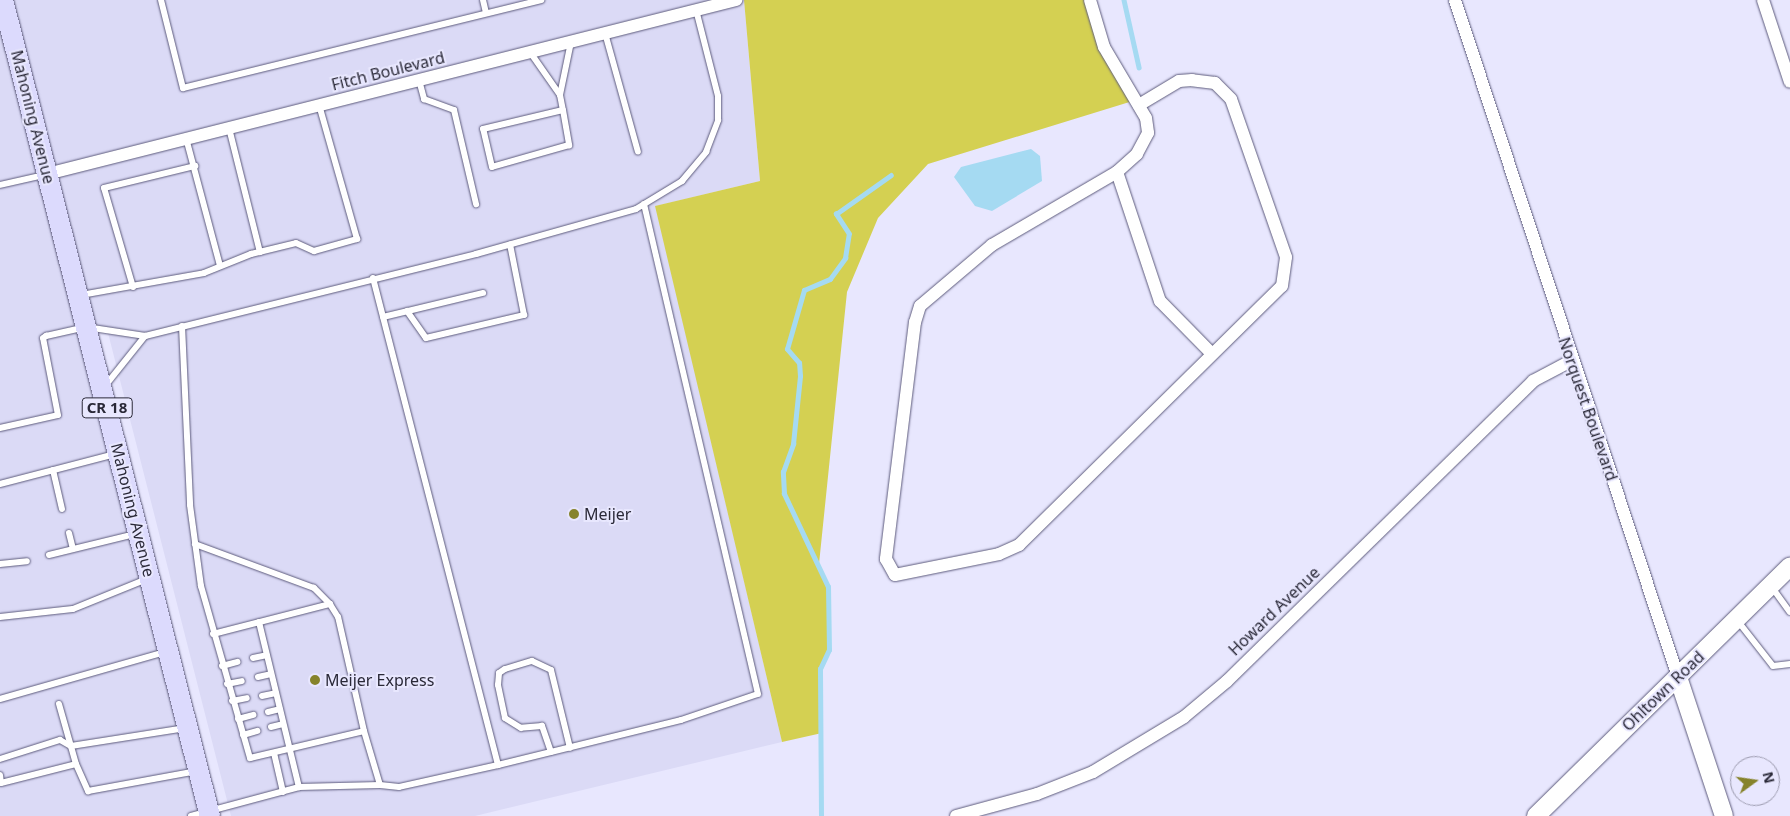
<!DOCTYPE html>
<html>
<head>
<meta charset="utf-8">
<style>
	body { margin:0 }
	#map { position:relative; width:1790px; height:816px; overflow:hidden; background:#e8e7fe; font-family:"Noto Sans",sans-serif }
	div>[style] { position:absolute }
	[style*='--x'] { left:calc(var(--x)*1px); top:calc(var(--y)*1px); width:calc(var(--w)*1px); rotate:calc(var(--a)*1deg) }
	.built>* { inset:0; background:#dbdaf6 }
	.green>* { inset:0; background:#d4d052 }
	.water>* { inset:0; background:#a5daf2 }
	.stream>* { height:4.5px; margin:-2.25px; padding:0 2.25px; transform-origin:2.25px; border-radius:2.25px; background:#a5daf2 }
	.roads { filter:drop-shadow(0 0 1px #5d5b7c) drop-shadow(0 0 1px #5d5b7c) }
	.lane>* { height:6px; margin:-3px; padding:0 3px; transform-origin:3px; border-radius:3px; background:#fff }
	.street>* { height:12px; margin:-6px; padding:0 6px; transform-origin:6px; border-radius:6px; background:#fff }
	.secondary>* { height:18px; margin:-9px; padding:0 9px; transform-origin:9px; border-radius:9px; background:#fff }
	.primary>* { height:20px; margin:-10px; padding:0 10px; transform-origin:10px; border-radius:10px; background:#dcdafd }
	.dots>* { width:14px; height:14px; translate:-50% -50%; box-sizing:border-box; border:2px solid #e8e7fe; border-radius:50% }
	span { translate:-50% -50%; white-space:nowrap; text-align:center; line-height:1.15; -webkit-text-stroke:4px #e8e7fe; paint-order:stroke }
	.shield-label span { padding:1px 4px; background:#e8e7fe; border:1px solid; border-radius:4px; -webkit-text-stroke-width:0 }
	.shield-label { font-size:15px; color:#2a2938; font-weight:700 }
	.street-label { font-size:16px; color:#2a2938 }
	.poi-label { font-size:16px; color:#2a2938 }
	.left { translate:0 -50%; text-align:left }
	.north { position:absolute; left:1730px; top:756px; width:50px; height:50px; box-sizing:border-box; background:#e8e7fe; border:1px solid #9c9baf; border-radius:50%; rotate:76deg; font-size:14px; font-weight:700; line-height:20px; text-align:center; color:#2a2938 }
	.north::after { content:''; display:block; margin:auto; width:18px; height:22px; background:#86832b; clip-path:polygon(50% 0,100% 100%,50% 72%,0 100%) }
</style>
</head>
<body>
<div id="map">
	<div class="built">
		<i style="clip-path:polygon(0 0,744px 0,760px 181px,656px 206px,782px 742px,475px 816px,231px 816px,107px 329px,88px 333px,210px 816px,0 816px)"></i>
	</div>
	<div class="green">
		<i style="clip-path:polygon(744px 0,1090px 0,1097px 26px,1136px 100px,928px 164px,878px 218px,847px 292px,819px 564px,828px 587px,829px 650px,820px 669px,822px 733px,782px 742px,655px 206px,760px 181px)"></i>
	</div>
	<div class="water">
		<i style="clip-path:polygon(1031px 149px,1040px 156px,1042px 181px,992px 211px,975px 206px,954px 177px,961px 167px)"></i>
	</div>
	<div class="stream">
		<i style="--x:1124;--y:0;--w:69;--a:77.4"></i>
		<i style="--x:821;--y:816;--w:147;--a:-90.4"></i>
		<i style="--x:820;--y:669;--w:21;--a:-65"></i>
		<i style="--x:829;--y:650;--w:63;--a:-90.9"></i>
		<i style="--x:828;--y:587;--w:103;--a:-115.3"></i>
		<i style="--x:784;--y:494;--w:22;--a:-93"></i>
		<i style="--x:783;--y:472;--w:30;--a:-70"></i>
		<i style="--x:793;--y:444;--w:68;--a:-84.1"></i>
		<i style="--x:800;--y:376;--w:13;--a:-94"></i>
		<i style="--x:799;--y:363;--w:18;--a:-131"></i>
		<i style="--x:787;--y:349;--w:61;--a:-73.9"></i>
		<i style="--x:804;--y:290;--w:28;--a:-23"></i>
		<i style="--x:830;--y:279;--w:26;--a:-54"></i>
		<i style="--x:845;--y:258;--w:24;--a:-81"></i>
		<i style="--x:849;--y:234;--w:24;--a:-123"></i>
		<i style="--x:836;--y:214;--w:67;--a:-35.3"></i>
	</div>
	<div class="roads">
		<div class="lane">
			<i style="--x:161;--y:0;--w:91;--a:76"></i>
			<i style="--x:183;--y:88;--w:369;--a:-13.8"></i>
			<i style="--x:483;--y:0;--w:13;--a:77"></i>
			<i style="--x:605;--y:33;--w:123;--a:74.5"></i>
			<i style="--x:530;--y:52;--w:52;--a:55.1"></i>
			<i style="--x:560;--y:95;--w:54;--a:-78.3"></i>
			<i style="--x:419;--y:80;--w:20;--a:75"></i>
			<i style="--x:424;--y:99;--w:32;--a:20"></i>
			<i style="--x:454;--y:110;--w:97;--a:76.8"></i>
			<i style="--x:560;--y:95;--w:15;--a:79"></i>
			<i style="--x:563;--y:110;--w:36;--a:80"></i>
			<i style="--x:569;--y:145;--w:80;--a:164.1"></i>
			<i style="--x:492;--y:167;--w:39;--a:-103"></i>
			<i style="--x:483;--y:129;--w:82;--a:-13.4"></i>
			<i style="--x:229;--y:128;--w:128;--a:76"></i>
			<i style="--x:186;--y:138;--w:132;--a:75.1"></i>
			<i style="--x:0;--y:185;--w:45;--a:-12.8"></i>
			<i style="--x:373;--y:278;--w:503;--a:75.6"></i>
			<i style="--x:498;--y:765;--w:101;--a:167.5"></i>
			<i style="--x:399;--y:787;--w:19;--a:-174"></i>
			<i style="--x:133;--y:287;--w:103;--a:-106.3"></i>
			<i style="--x:104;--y:188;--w:94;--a:-13.6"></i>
			<i style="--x:81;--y:295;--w:125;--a:-10.1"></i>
			<i style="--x:204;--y:273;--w:51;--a:-22"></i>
			<i style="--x:251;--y:254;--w:46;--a:-13.7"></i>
			<i style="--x:296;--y:243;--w:20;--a:24"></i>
			<i style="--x:314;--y:251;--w:45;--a:-15.6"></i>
			<i style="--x:357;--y:239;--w:139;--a:-105.8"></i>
			<i style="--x:407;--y:311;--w:33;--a:55"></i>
			<i style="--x:426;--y:338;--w:101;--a:-13.2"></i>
			<i style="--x:524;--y:315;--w:72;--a:-101.2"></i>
			<i style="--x:383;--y:317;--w:103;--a:-13.5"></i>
			<i style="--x:182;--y:326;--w:179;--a:87.4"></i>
			<i style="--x:190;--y:505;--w:82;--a:82.3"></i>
			<i style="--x:201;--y:586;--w:179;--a:74.1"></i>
			<i style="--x:250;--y:758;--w:117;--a:-13.3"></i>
			<i style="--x:364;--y:731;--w:117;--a:-102.8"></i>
			<i style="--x:338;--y:617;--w:15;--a:-122"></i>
			<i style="--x:330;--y:604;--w:23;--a:-135"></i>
			<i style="--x:314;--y:588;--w:127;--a:-159.7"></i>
			<i style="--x:105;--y:386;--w:64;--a:-51.3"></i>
			<i style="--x:0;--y:428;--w:59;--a:-12.6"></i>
			<i style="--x:58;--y:415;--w:78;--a:-101"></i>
			<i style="--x:43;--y:338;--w:4;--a:-34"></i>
			<i style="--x:46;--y:336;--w:41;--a:-12.7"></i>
			<i style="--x:86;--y:327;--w:60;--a:8.7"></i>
			<i style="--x:145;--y:336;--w:341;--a:-13.9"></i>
			<i style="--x:476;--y:254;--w:166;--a:-15.7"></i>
			<i style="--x:636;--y:209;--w:54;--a:-31.3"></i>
			<i style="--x:682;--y:181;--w:38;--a:-50"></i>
			<i style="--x:706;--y:152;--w:34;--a:-69"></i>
			<i style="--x:718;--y:120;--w:24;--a:-90"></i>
			<i style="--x:718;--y:96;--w:89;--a:-104.3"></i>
			<i style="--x:53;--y:470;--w:40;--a:77"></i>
			<i style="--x:0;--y:484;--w:119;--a:-14.6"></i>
			<i style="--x:69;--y:533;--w:16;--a:76"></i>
			<i style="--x:49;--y:555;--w:89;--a:-13.7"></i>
			<i style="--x:0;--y:564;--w:27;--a:-6"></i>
			<i style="--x:1771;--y:586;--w:32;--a:54"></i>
			<i style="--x:0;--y:617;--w:73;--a:-6.3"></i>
			<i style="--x:73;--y:609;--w:80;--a:-22.1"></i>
			<i style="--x:1737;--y:620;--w:58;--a:52"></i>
			<i style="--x:1773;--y:666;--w:17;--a:-7"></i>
			<i style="--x:259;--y:622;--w:170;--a:76.4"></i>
			<i style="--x:213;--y:634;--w:121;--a:-14.4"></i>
			<i style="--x:253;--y:658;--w:14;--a:-12"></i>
			<i style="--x:222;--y:666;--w:16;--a:-15"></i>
			<i style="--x:258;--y:677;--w:13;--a:-13"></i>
			<i style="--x:227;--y:684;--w:15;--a:-11"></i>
			<i style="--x:262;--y:696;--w:14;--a:-12"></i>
			<i style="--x:0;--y:699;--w:172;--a:-15.9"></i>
			<i style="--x:232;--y:701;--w:15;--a:-11"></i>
			<i style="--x:59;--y:704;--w:62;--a:74.2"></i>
			<i style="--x:268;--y:712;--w:12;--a:-14"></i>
			<i style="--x:238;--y:719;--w:16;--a:-15"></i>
			<i style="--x:271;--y:727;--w:12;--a:-14"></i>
			<i style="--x:243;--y:735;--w:15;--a:-16"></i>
			<i style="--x:551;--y:752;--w:28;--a:-109"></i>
			<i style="--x:542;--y:726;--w:21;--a:175"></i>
			<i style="--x:521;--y:728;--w:19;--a:-148"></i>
			<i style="--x:505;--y:718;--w:34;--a:-102"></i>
			<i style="--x:498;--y:685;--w:12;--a:-85"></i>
			<i style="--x:499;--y:673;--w:7;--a:-34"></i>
			<i style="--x:505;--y:669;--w:28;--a:-17"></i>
			<i style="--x:532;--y:661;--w:21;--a:25"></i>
			<i style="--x:551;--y:670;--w:80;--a:76.3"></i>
			<i style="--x:274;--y:753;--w:40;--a:77"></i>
			<i style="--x:0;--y:759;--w:63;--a:-17.6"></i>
			<i style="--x:60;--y:740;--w:13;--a:29"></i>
			<i style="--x:71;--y:746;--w:116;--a:-8.9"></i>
			<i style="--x:498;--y:765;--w:188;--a:-13.8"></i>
			<i style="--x:681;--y:720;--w:81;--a:-18.7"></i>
			<i style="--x:758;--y:694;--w:503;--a:-103.1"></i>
			<i style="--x:0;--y:775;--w:8;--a:83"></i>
			<i style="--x:1;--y:783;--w:77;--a:-14.2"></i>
			<i style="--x:76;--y:764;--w:30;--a:66"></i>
			<i style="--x:88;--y:791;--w:111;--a:-10.4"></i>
			<i style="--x:191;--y:816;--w:112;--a:-15"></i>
			<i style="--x:299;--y:787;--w:81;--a:-1.4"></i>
			<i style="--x:380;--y:785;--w:56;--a:-106.5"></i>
		</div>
		<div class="street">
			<i style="--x:1090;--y:0;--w:49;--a:73.4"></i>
			<i style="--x:1104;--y:47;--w:82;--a:59.4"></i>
			<i style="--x:1146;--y:118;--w:15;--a:82"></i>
			<i style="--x:1148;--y:133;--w:24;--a:118"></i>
			<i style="--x:1137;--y:154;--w:27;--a:138"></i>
			<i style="--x:1117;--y:172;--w:145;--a:149.7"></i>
			<i style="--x:992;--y:245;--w:94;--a:139.7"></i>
			<i style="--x:920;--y:306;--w:17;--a:107"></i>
			<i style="--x:915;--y:322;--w:239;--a:97"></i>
			<i style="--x:886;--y:559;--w:18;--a:61"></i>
			<i style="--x:895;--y:575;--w:106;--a:-11.4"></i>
			<i style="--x:999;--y:554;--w:22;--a:-24"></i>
			<i style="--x:1019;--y:545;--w:369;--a:-44.6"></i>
			<i style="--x:1282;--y:286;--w:29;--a:-82"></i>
			<i style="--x:1286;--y:257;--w:167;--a:-109.2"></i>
			<i style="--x:1231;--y:99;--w:23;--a:-135"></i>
			<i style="--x:1215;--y:83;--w:23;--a:-173"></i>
			<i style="--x:1192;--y:80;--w:13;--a:176"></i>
			<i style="--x:1179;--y:81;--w:47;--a:149"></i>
			<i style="--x:1455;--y:0;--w:713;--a:71.77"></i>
			<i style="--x:1763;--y:0;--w:86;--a:71.8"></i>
			<i style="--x:1117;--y:172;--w:136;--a:71.6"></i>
			<i style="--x:1160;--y:301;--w:74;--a:45.5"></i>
			<i style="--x:47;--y:174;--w:711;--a:-14.17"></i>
			<i style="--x:956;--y:816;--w:84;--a:-15.2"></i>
			<i style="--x:1037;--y:794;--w:60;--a:-21.4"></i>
			<i style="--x:1093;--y:772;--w:106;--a:-31.1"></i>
			<i style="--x:1184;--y:717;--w:56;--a:-39.9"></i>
			<i style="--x:1227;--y:681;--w:429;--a:-44.4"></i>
			<i style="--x:1533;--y:381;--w:43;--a:-27.8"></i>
		</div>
		<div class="secondary">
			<i style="--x:1678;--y:677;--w:146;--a:71.7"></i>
			<i style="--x:1536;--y:816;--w:356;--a:-44.5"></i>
		</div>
		<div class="primary">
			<i style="--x:3;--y:0;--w:842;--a:75.77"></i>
		</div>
	</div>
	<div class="dots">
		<i style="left:574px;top:514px;background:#86832b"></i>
		<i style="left:315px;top:680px;background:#86832b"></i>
	</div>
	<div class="shield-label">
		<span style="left:107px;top:408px">CR 18</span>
	</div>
	<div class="street-label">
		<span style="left:388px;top:71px;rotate:-14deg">Fitch Boulevard</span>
		<span style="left:33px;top:117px;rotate:76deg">Mahoning Avenue</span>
		<span style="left:1588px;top:409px;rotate:71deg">Norquest Boulevard</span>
		<span style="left:133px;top:510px;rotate:76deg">Mahoning Avenue</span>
		<span style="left:1274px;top:611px;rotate:-44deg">Howard Avenue</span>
		<span style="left:1663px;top:691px;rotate:-44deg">Ohltown Road</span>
	</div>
	<div class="poi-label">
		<span class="left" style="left:584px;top:514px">Meijer</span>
		<span class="left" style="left:325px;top:680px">Meijer Express</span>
	</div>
	<div class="north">N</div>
</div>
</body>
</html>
